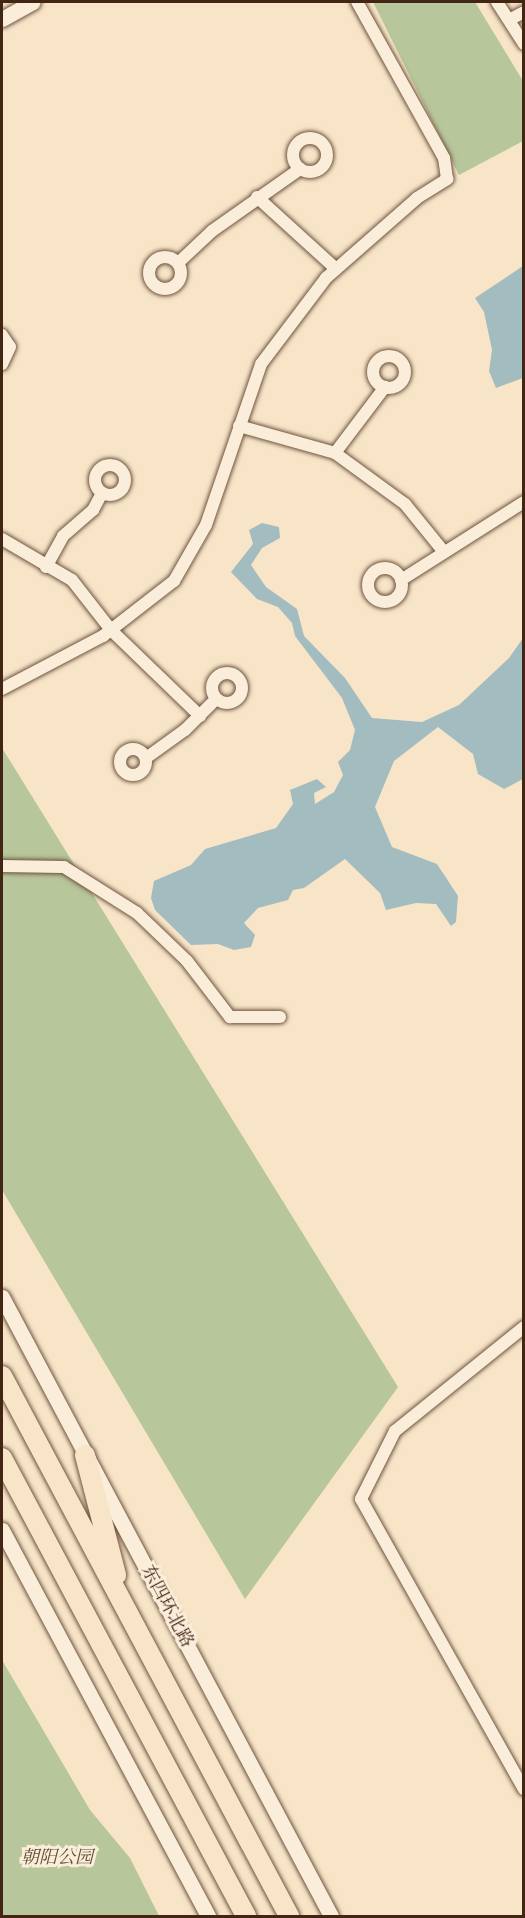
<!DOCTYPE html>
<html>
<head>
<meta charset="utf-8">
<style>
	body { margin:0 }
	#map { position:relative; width:525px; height:1918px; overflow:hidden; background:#f8e5c8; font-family:"Sorts Mill Goudy","Noto Serif SC",serif }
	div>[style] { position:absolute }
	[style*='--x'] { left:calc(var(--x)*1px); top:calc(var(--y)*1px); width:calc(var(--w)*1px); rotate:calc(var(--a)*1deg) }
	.green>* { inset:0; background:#b7c69b }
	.water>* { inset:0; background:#a2bcc0 }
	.roads { filter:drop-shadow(0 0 2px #705540) drop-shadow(0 0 2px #705540) }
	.minor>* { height:12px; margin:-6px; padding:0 6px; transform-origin:6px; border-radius:6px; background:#faeedb }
	.minor>.ring { margin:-6px; padding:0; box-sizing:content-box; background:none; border:12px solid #faeedb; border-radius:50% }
	.tertiary>* { height:15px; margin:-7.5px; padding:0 7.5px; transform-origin:7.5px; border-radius:7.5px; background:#faeedb }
	.trunk>* { height:20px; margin:-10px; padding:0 10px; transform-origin:10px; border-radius:10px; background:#f8e5c8 }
	span { translate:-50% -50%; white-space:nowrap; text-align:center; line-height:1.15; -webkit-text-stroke:6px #faeedb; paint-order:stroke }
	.street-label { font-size:18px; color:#432513 }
	.park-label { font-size:18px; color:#604d35; font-style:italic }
	.frame { position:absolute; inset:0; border:3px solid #432513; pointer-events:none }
</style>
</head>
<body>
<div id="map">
	<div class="green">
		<i style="clip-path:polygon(373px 2px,475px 2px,523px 81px,523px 141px,459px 175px)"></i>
		<i style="clip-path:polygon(2px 748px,398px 1387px,245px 1599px,2px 1190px)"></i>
		<i style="clip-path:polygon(2px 1660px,90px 1810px,130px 1858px,159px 1916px,2px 1916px)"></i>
	</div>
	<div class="water">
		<i style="clip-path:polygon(523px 266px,523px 378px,496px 388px,489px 371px,492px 350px,484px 312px,475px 298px)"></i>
		<i style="clip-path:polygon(262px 523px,279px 527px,280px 538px,262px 548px,251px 565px,266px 587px,297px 609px,304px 636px,345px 678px,372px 718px,422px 722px,459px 705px,509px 658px,523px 638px,523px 779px,504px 789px,478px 774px,473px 754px,438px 727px,394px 761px,375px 807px,392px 847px,437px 864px,458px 896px,456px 922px,451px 926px,436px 904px,416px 903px,386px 910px,380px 893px,345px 859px,304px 888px,293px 890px,288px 900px,258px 908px,244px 923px,255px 935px,251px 947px,234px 950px,218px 944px,191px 945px,155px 910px,151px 898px,154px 881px,191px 865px,205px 849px,276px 828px,293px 804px,290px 790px,317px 779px,326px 787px,314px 793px,315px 804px,334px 792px,343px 775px,338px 762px,350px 750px,355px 730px,342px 698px,295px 636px,292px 623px,278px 607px,257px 599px,231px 572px,253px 544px,249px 530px)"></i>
	</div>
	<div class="roads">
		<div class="minor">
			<i style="--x:497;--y:2;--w:50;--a:57.3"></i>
			<i style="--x:509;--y:20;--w:17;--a:-28"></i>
			<i class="ring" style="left:293px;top:138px;width:22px;height:22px"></i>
			<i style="--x:257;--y:197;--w:107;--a:42.3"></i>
			<i class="ring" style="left:149px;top:257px;width:20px;height:20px"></i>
			<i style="--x:178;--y:263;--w:47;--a:-43.3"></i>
			<i style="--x:212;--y:231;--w:108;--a:-35.2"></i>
			<i style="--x:2;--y:335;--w:14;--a:56"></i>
			<i style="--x:10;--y:347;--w:19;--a:115"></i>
			<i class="ring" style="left:373px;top:356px;width:20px;height:20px"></i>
			<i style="--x:239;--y:426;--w:100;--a:15.7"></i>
			<i style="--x:335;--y:453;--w:87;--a:36.1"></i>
			<i style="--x:405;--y:504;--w:62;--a:50.9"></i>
			<i style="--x:335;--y:453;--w:83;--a:-52.9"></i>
			<i class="ring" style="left:95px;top:465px;width:18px;height:18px"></i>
			<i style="--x:2;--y:539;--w:81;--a:30.4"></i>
			<i style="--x:72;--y:580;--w:63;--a:52"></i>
			<i style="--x:111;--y:630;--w:124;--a:44"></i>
			<i style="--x:46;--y:567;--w:35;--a:-61"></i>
			<i style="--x:63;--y:536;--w:40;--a:-41"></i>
			<i style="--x:93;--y:510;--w:19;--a:-62"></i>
			<i class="ring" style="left:368px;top:568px;width:22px;height:22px"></i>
			<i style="--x:401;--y:580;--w:146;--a:-32.4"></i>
			<i class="ring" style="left:212px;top:673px;width:18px;height:18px"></i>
			<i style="--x:2;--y:689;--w:114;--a:-27.7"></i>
			<i style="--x:103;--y:636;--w:90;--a:-37.8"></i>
			<i style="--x:174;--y:581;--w:64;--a:-60.3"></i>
			<i style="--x:206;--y:525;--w:170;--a:-71.1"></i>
			<i style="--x:261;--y:364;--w:108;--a:-52.9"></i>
			<i style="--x:326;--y:278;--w:121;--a:-41.3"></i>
			<i style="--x:417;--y:198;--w:36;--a:-32"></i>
			<i style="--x:447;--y:179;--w:21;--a:-98"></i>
			<i style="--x:444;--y:158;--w:179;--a:-119.1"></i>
			<i class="ring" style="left:120px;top:749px;width:14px;height:14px"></i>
			<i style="--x:146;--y:758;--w:48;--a:-35.7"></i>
			<i style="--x:185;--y:730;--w:44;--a:-45"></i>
			<i style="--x:2;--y:866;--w:62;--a:0.9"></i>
			<i style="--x:64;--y:867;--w:86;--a:32.2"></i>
			<i style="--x:137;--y:913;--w:69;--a:43.8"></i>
			<i style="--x:187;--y:961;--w:71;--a:52.5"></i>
			<i style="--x:230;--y:1017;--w:50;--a:0"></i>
			<i style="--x:524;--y:1327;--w:166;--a:141.1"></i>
			<i style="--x:395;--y:1431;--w:76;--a:116.6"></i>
			<i style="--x:361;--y:1499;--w:333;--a:60.7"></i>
		</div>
		<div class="tertiary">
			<i style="--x:2;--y:19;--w:35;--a:-29"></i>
			<i style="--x:2;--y:1297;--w:701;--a:62.01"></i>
			<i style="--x:2;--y:1530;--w:438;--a:61.9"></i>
		</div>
		<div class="trunk">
			<i style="--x:2;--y:1376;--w:612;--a:62.01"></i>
			<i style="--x:85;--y:1455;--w:124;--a:75.5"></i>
			<i style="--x:2;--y:1458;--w:519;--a:61.95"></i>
		</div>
	</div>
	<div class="street-label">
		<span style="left:166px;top:1607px;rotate:62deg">东四环北路</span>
	</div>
	<div class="park-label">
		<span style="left:57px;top:1859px">朝阳公园</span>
	</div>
	<div class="frame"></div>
</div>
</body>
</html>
